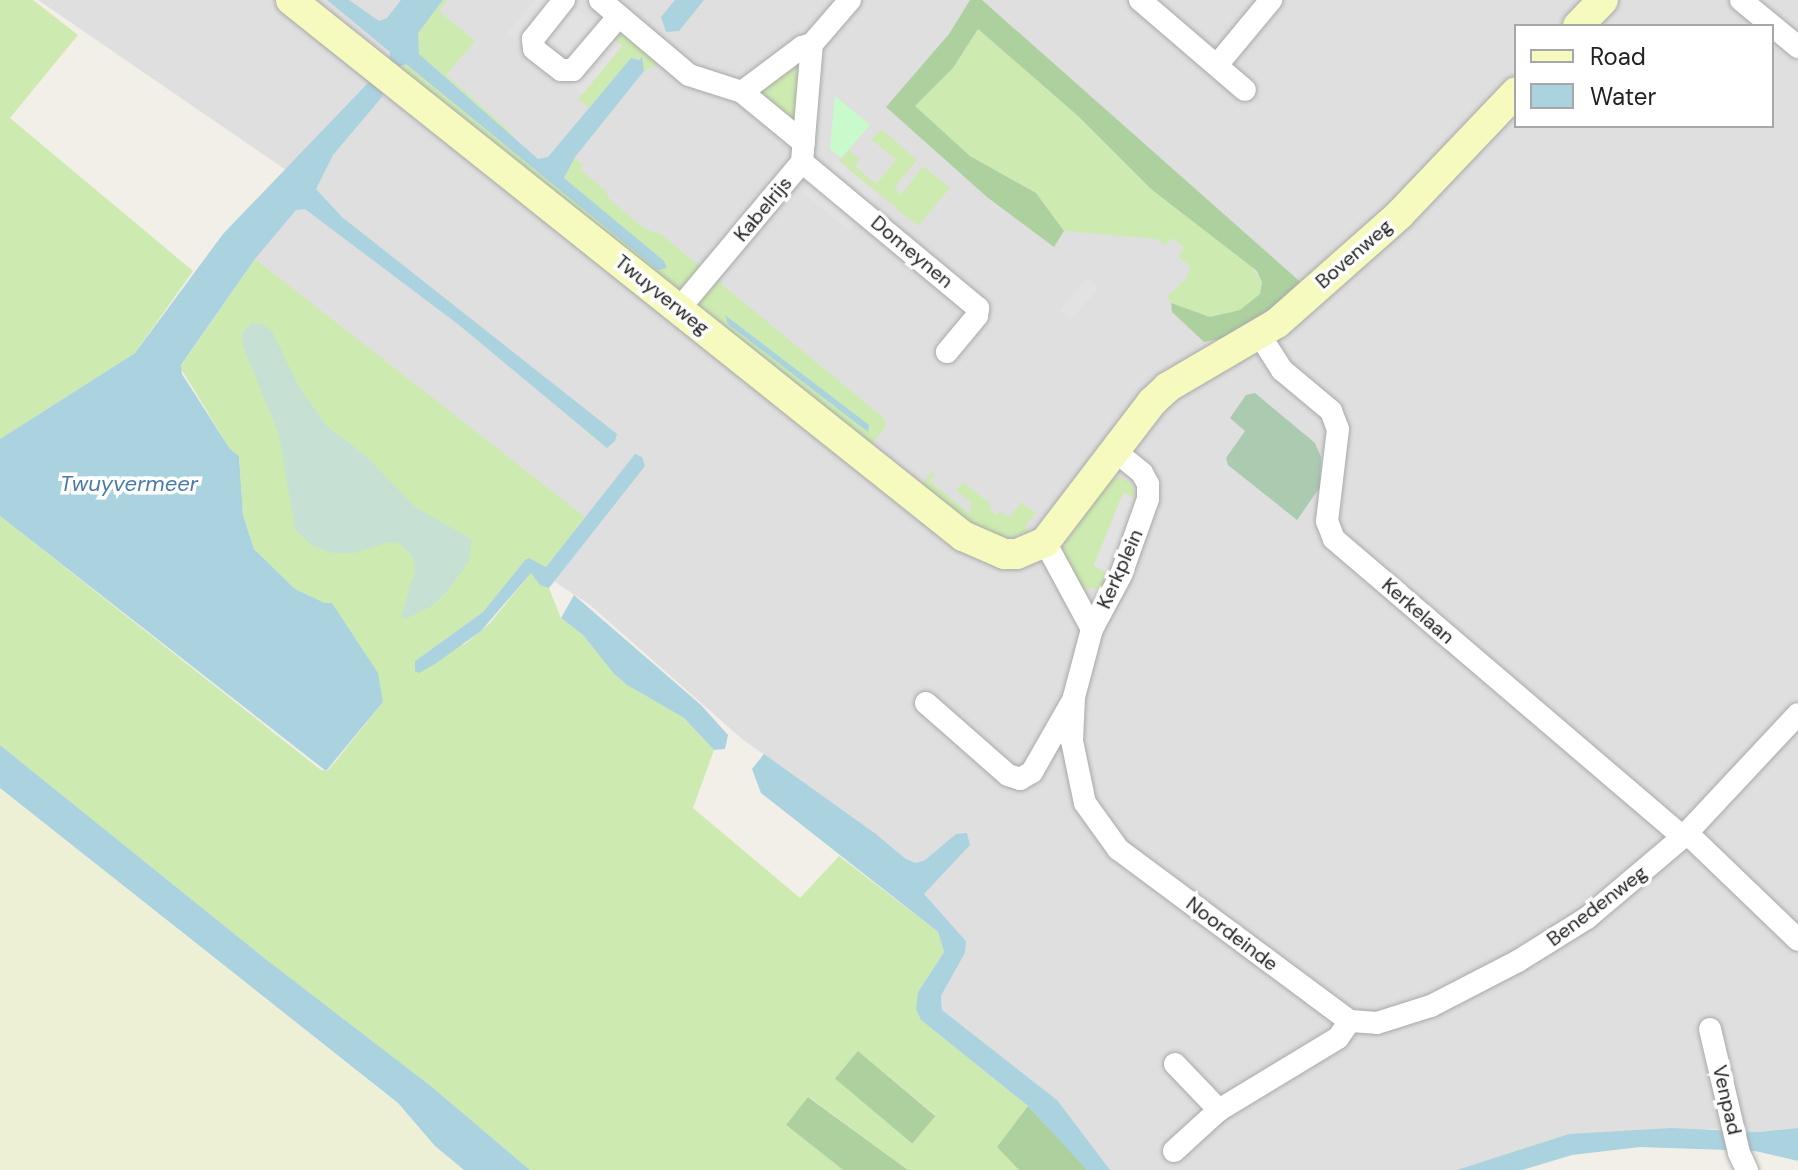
<!DOCTYPE html>
<html>
<head>
<meta charset="utf-8">
<style>
	body { margin:0 }
	#map { position:relative; width:1798px; height:1170px; overflow:hidden; background:#f2efe9; font-family:"DM Sans",sans-serif }
	div>[style] { position:absolute }
	[style*='--x'] { left:calc(var(--x)*1px); top:calc(var(--y)*1px); width:calc(var(--w)*1px); rotate:calc(var(--a)*1deg) }
	.residential>* { inset:0; background:#e0dfdf }
	.farmland>* { inset:0; background:#eef0d5 }
	.grass>* { inset:0; background:#cdebb0 }
	.forest>* { inset:0; background:#add19e; transform-origin:0 0 }
	.wetland>* { inset:0; background:#c6e0d4 }
	.cemetery>* { inset:0; background:#aacbaf }
	.park>* { inset:0; background:#c8facc }
	.parking>* { inset:0; background:#e2e2e2; transform-origin:0 0 }
	.water>* { inset:0; background:#aad3df }
	.roads { filter:drop-shadow(0 0 2px #a9a9a9) drop-shadow(0 0 2px #a9a9a9) }
	.street>* { height:22px; margin:-11px; padding:0 11px; transform-origin:11px; border-radius:11px; background:#fff }
	.secondary>* { height:30px; margin:-15px; padding:0 15px; transform-origin:15px; border-radius:15px; background:#f7fabf }
	span { translate:-50% -50%; white-space:nowrap; text-align:center; line-height:1.15; -webkit-text-stroke:7px #fff; paint-order:stroke }
	.street-label { font-size:20px; color:#222 }
	.water-label { font-size:22px; color:#4a7aab; font-style:italic }
	.legend { position:absolute; left:1514px; top:24px; width:260px; height:104px; box-sizing:border-box; background:#fff; border:2px solid #a7a7a7; margin:0; padding:10px 14px; list-style:none; font-size:24px; color:#222 }
	.legend li { display:flex; align-items:center; gap:16px; height:40px }
	.legend b { width:40px; border:2px solid #a7a7a7 }
</style>
</head>
<body>
<div id="map">
	<div class="residential">
		<i style="clip-path:polygon(evenodd,38px 0,1798px 0,1798px 1128px,1758px 1132px,1711px 1129px,1460px 1170px,1107px 1170px,1056px 1100px,942px 1010px,941px 996px,965px 953px,966px 941px,923px 894px,906px 859px,876px 834px,742px 739px,590px 605px,543px 574px,570px 530px,255px 259px,314px 186px,286px 170px,38px 0,1516px 26px,1772px 26px,1772px 126px,1516px 126px,1516px 26px)"></i>
	</div>
	<div class="farmland">
		<i style="clip-path:polygon(0 788px,398px 1104px,435px 1146px,464px 1170px,0 1170px)"></i>
	</div>
	<div class="grass">
		<i style="clip-path:polygon(0 0,33px 0,78px 35px,10px 118px,193px 271px,135px 353px,0 439px)"></i>
		<i style="clip-path:polygon(443px 0,448px 0,439px 11px,475px 41px,446px 75px,512px 133px,510px 135px,419px 54px,418px 33px)"></i>
		<i style="clip-path:polygon(978px 29px,1078px 116px,1151px 189px,1246px 259px,1262px 281px,1260px 294px,1254px 302px,1240px 310px,1210px 317px,1171px 303px,1167px 297px,1186px 279px,1191px 267px,1178px 256px,1184px 248px,1173px 238px,1165px 245px,1158px 239px,1064px 231px,1036px 193px,970px 156px,914px 106px,953px 68px)"></i>
		<i style="clip-path:polygon(621px 32px,661px 63px,644px 71px,641px 63px,644px 59px,631px 58px,589px 108px,578px 99px,622px 46px,611px 37px)"></i>
		<i style="clip-path:polygon(800px 61px,796px 117px,791px 120px,755px 89px)"></i>
		<i style="clip-path:polygon(406px 64px,658px 270px,666px 267px,664px 261px,566px 181px,566px 173px,575px 158px,583px 165px,580px 169px,605px 190px,610px 200px,645px 229px,661px 234px,702px 268px,686px 286px,671px 290px,397px 70px)"></i>
		<i style="clip-path:polygon(882px 129px,917px 160px,895px 187px,901px 195px,923px 166px,950px 188px,918px 226px,839px 161px,849px 150px,860px 159px,855px 166px,876px 184px,896px 160px,871px 139px)"></i>
		<i style="clip-path:polygon(evenodd,255px 259px,585px 517px,546px 567px,525px 560px,483px 612px,415px 661px,465px 644px,490px 623px,531px 573px,536px 576px,549px 588px,561px 618px,583px 635px,614px 674px,627px 685px,684px 718px,714px 750px,693px 808px,800px 898px,839px 856px,938px 932px,944px 952px,918px 992px,921px 1020px,1028px 1106px,998px 1147px,1019px 1170px,908px 1170px,809px 1097px,786px 1125px,843px 1170px,530px 1170px,432px 1087px,263px 957px,0 745px,0 516px,321px 770px,327px 771px,336px 761px,383px 702px,374px 670px,332px 603px,325px 603px,295px 589px,254px 549px,243px 515px,239px 456px,230px 449px,180px 367px,255px 259px,858px 1051px,935px 1115px,912px 1142px,858px 1051px)"></i>
		<i style="clip-path:polygon(714px 278px,885px 419px,886px 427px,867px 449px,698px 305px)"></i>
		<i style="clip-path:polygon(932px 471px,935px 474px,930px 481px,970px 514px,971px 503px,956px 490px,963px 482px,991px 504px,989px 508px,997px 515px,1000px 511px,1009px 517px,1021px 502px,1036px 513px,1025px 526px,1029px 532px,1006px 538px,977px 529px,921px 485px)"></i>
		<i style="clip-path:polygon(1120px 477px,1132px 484px,1135px 498px,1124px 493px,1096px 567px,1111px 576px,1098px 589px,1084px 588px,1078px 585px,1060px 551px,1109px 481px)"></i>
	</div>
	<div class="forest">
		<i style="clip-path:polygon(970px 0,982px 0,1305px 286px,1266px 316px,1225px 338px,1204px 342px,1172px 312px,1171px 303px,1210px 317px,1240px 310px,1260px 294px,1262px 282px,1257px 271px,1151px 189px,1078px 116px,978px 29px,953px 68px,915px 106px,970px 156px,1036px 193px,1064px 231px,1054px 247px,987px 197px,886px 107px,949px 34px)"></i>
		<i style="left:858px;top:1051px;width:101px;height:36px;rotate:40deg"></i>
		<i style="clip-path:polygon(808px 1097px,908px 1170px,843px 1170px,786px 1125px)"></i>
		<i style="clip-path:polygon(1028px 1106px,1081px 1162px,1087px 1170px,1019px 1170px,997px 1147px)"></i>
	</div>
	<div class="wetland">
		<i style="clip-path:polygon(251px 323px,263px 324px,273px 333px,298px 385px,327px 426px,367px 457px,415px 507px,472px 539px,469px 561px,446px 593px,432px 606px,406px 619px,401px 617px,415px 570px,412px 556px,400px 544px,390px 542px,354px 553px,332px 553px,311px 545px,295px 529px,279px 435px,242px 344px,243px 331px)"></i>
	</div>
	<div class="cemetery">
		<i style="clip-path:polygon(1255px 393px,1315px 443px,1321px 457px,1320px 487px,1297px 520px,1228px 465px,1226px 458px,1245px 431px,1230px 418px,1246px 395px)"></i>
	</div>
	<div class="park">
		<i style="clip-path:polygon(835px 96px,870px 125px,841px 158px,830px 149px)"></i>
	</div>
	<div class="parking">
		<i style="clip-path:polygon(535px 0,546px 0,561px 12px,570px 3px,622px 46px,582px 95px,571px 86px,584px 69px,533px 27px,519px 43px,507px 34px)"></i>
		<i style="left:837px;top:159px;width:57px;height:15px;rotate:41deg"></i>
		<i style="left:810px;top:182px;width:63px;height:13px;rotate:39deg"></i>
		<i style="left:1088px;top:278px;width:15px;height:43px;rotate:42deg"></i>
		<i style="left:1123px;top:493px;width:18px;height:79px;rotate:22deg"></i>
	</div>
	<div class="water">
		<i style="clip-path:polygon(327px 0,349px 0,379px 21px,387px 18px,401px 0,443px 0,418px 33px,419px 54px,538px 159px,548px 157px,631px 58px,639px 60px,642px 57px,644px 71px,575px 157px,564px 178px,664px 261px,667px 268px,658px 270px,406px 64px,399px 67px,383px 89px,382px 97px,333px 155px,316px 189px,342px 217px,617px 434px,615px 441px,607px 448px,459px 325px,305px 209px,296px 210px,255px 259px,181px 365px,182px 374px,230px 449px,239px 456px,243px 515px,254px 549px,295px 589px,325px 603px,332px 603px,378px 673px,383px 702px,326px 771px,0 516px,0 439px,135px 353px,223px 234px,390px 60px,390px 52px)"></i>
		<i style="clip-path:polygon(675px 0,704px 0,679px 31px,666px 32px,661px 17px)"></i>
		<i style="clip-path:polygon(725px 315px,869px 425px,868px 432px,728px 324px)"></i>
		<i style="clip-path:polygon(635px 454px,642px 457px,645px 466px,549px 588px,540px 585px,531px 573px,481px 631px,435px 664px,419px 673px,415px 671px,415px 661px,483px 612px,525px 560px,529px 558px,546px 567px)"></i>
		<i style="clip-path:polygon(574px 595px,701px 705px,728px 735px,725px 749px,714px 750px,684px 718px,627px 685px,614px 674px,583px 635px,561px 618px)"></i>
		<i style="clip-path:polygon(0 745px,263px 957px,432px 1087px,530px 1170px,464px 1170px,435px 1146px,398px 1103px,0 788px)"></i>
		<i style="clip-path:polygon(764px 754px,876px 834px,906px 859px,916px 863px,925px 860px,956px 834px,967px 833px,970px 845px,924px 894px,966px 941px,965px 953px,941px 996px,942px 1010px,1057px 1100px,1110px 1170px,1087px 1170px,1028px 1106px,921px 1020px,916px 1009px,918px 992px,944px 952px,938px 932px,761px 793px,752px 769px)"></i>
		<i style="clip-path:polygon(1671px 1128px,1758px 1132px,1798px 1128px,1798px 1161px,1755px 1151px,1640px 1147px,1572px 1155px,1522px 1170px,1457px 1170px,1569px 1134px)"></i>
	</div>
	<div class="roads">
		<div class="street">
			<i style="--x:564;--y:0;--w:50;--a:128.5"></i>
			<i style="--x:533;--y:39;--w:10;--a:84"></i>
			<i style="--x:534;--y:49;--w:34;--a:38"></i>
			<i style="--x:561;--y:70;--w:12;--a:0"></i>
			<i style="--x:573;--y:70;--w:71;--a:-49.6"></i>
			<i style="--x:600;--y:0;--w:116;--a:40.1"></i>
			<i style="--x:689;--y:75;--w:56;--a:17.8"></i>
			<i style="--x:742;--y:92;--w:80;--a:39.4"></i>
			<i style="--x:1140;--y:0;--w:138;--a:40.6"></i>
			<i style="--x:1741;--y:0;--w:74;--a:39.5"></i>
			<i style="--x:1217;--y:65;--w:85;--a:-50.3"></i>
			<i style="--x:742;--y:92;--w:75;--a:-36.9"></i>
			<i style="--x:802;--y:47;--w:10;--a:-17"></i>
			<i style="--x:812;--y:44;--w:58;--a:-49.2"></i>
			<i style="--x:802;--y:162;--w:229;--a:39.7"></i>
			<i style="--x:978;--y:308;--w:8;--a:97"></i>
			<i style="--x:977;--y:316;--w:47;--a:129.8"></i>
			<i style="--x:679;--y:309;--w:192;--a:-50.1"></i>
			<i style="--x:802;--y:162;--w:118;--a:-85.2"></i>
			<i style="--x:1259;--y:334;--w:43;--a:57.4"></i>
			<i style="--x:1282;--y:370;--w:64;--a:39.9"></i>
			<i style="--x:1331;--y:411;--w:19;--a:69"></i>
			<i style="--x:1338;--y:429;--w:93;--a:96.8"></i>
			<i style="--x:1327;--y:521;--w:19;--a:69"></i>
			<i style="--x:1334;--y:539;--w:459;--a:40.5"></i>
			<i style="--x:1115;--y:451;--w:35;--a:39"></i>
			<i style="--x:1142;--y:473;--w:13;--a:61"></i>
			<i style="--x:1148;--y:484;--w:15;--a:90"></i>
			<i style="--x:1148;--y:499;--w:81;--a:109.6"></i>
			<i style="--x:1121;--y:575;--w:61;--a:118.2"></i>
			<i style="--x:1092;--y:629;--w:70;--a:104.8"></i>
			<i style="--x:1074;--y:697;--w:44;--a:92.6"></i>
			<i style="--x:1072;--y:741;--w:63;--a:78.2"></i>
			<i style="--x:1085;--y:803;--w:57;--a:54.3"></i>
			<i style="--x:1118;--y:849;--w:289;--a:36.6"></i>
			<i style="--x:1350;--y:1021;--w:27;--a:4"></i>
			<i style="--x:1377;--y:1023;--w:57;--a:-17.5"></i>
			<i style="--x:1431;--y:1006;--w:98;--a:-27.3"></i>
			<i style="--x:1518;--y:961;--w:81;--a:-31.9"></i>
			<i style="--x:1587;--y:918;--w:126;--a:-40.2"></i>
			<i style="--x:1683;--y:837;--w:168;--a:-46.9"></i>
			<i style="--x:1045;--y:542;--w:99;--a:61.6"></i>
			<i style="--x:926;--y:703;--w:109;--a:41.3"></i>
			<i style="--x:1008;--y:775;--w:13;--a:18"></i>
			<i style="--x:1020;--y:779;--w:14;--a:-30"></i>
			<i style="--x:1032;--y:772;--w:81;--a:-60.3"></i>
			<i style="--x:1687;--y:833;--w:154;--a:43.9"></i>
			<i style="--x:1710;--y:1029;--w:127;--a:76.8"></i>
			<i style="--x:1739;--y:1153;--w:19;--a:65"></i>
			<i style="--x:1175;--y:1064;--w:64;--a:46.3"></i>
			<i style="--x:1174;--y:1151;--w:61;--a:-42.3"></i>
			<i style="--x:1219;--y:1110;--w:139;--a:-31.2"></i>
			<i style="--x:1338;--y:1038;--w:21;--a:-55"></i>
		</div>
		<div class="secondary">
			<i style="--x:291;--y:0;--w:860;--a:38.58"></i>
			<i style="--x:963;--y:536;--w:45;--a:23.7"></i>
			<i style="--x:1004;--y:554;--w:13;--a:0"></i>
			<i style="--x:1017;--y:554;--w:30;--a:-23"></i>
			<i style="--x:1045;--y:542;--w:176;--a:-52.6"></i>
			<i style="--x:1152;--y:402;--w:22;--a:-43"></i>
			<i style="--x:1168;--y:387;--w:126;--a:-30.4"></i>
			<i style="--x:1277;--y:323;--w:164;--a:-41.5"></i>
			<i style="--x:1400;--y:214;--w:168;--a:-46.4"></i>
			<i style="--x:1578;--y:26;--w:36;--a:-46"></i>
		</div>
	</div>
	<div class="street-label">
		<span style="left:763px;top:209px;rotate:-50deg">Kabelrijs</span>
		<span style="left:912px;top:252px;rotate:40deg">Domeynen</span>
		<span style="left:1354px;top:254px;rotate:-41deg">Bovenweg</span>
		<span style="left:662px;top:295px;rotate:39deg">Twuyverweg</span>
		<span style="left:1120px;top:569px;rotate:-66deg">Kerkplein</span>
		<span style="left:1418px;top:611px;rotate:41deg">Kerkelaan</span>
		<span style="left:1597px;top:906px;rotate:-37deg">Benedenweg</span>
		<span style="left:1232px;top:934px;rotate:37deg">Noordeinde</span>
		<span style="left:1727px;top:1100px;rotate:77deg">Venpad</span>
	</div>
	<div class="water-label">
		<span style="left:129px;top:484px">Twuyvermeer</span>
	</div>
	<ul class="legend">
	<li><b style="height:10px;background:#f7fabf"></b>Road</li>
	<li><b style="height:22px;background:#aad3df"></b>Water</li>
	</ul>
</div>
</body>
</html>
